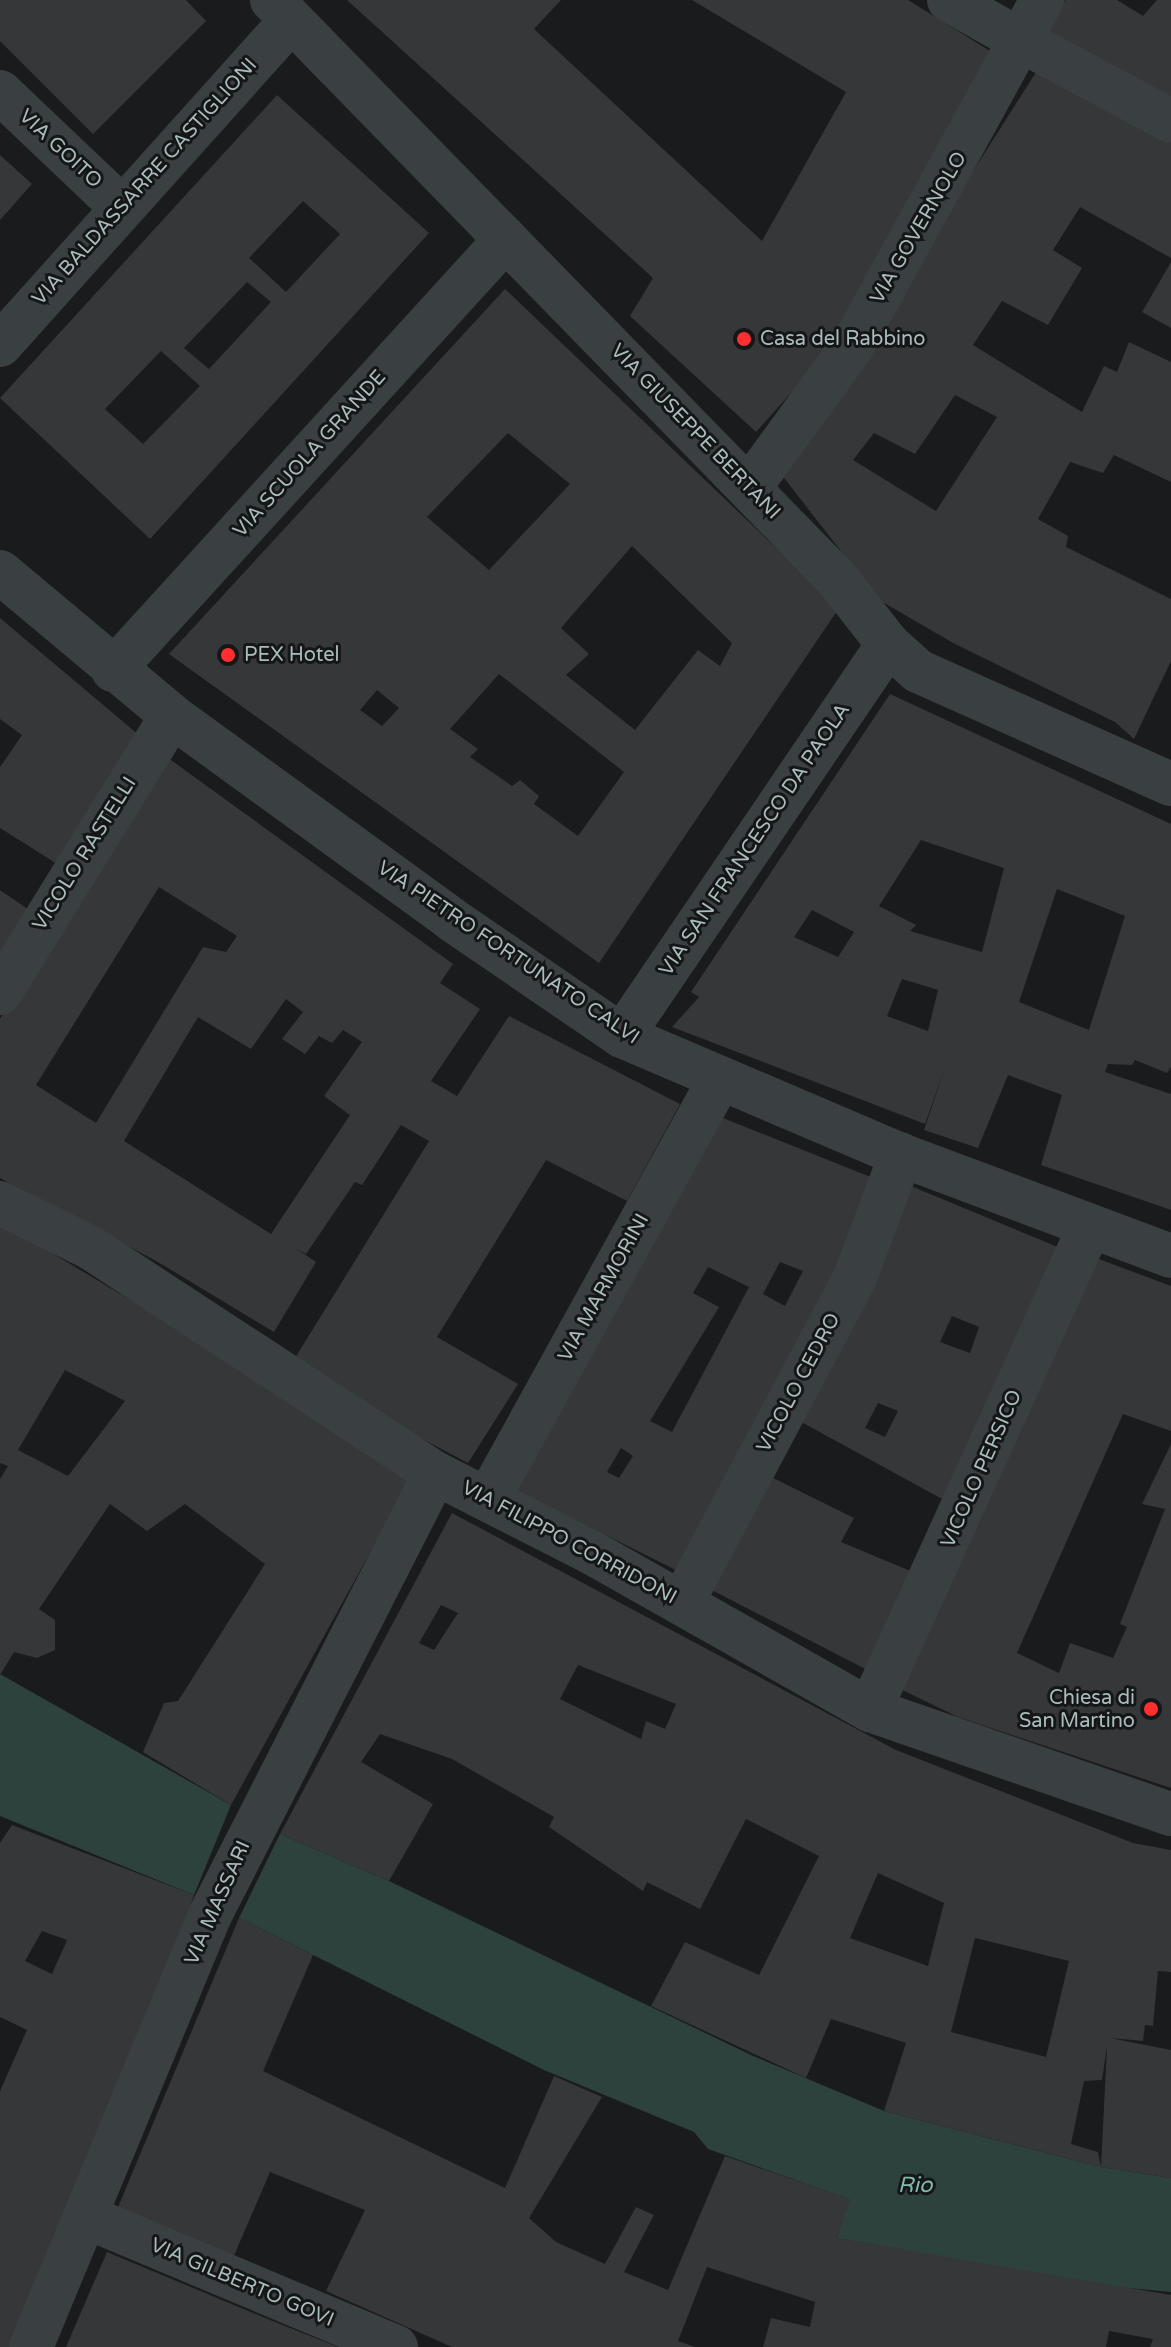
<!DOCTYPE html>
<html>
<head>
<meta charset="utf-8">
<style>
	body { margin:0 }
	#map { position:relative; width:1171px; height:2347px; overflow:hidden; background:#1a1b1c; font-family:"Varela Round",sans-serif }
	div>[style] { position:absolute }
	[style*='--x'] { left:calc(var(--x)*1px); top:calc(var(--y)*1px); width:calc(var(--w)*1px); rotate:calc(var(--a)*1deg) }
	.water>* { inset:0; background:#2e423d }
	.building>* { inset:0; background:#353738 }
	.minor>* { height:44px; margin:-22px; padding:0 22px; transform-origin:22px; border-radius:22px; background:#3a4042 }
	.dots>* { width:22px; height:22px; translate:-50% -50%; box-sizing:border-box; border:4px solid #151617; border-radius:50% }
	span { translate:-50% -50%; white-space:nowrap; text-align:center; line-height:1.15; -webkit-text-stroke:6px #151617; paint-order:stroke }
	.street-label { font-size:20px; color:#abbcbd }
	.poi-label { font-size:20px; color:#abbcbd }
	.left { translate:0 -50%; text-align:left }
	.right { translate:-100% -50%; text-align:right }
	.water-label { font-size:22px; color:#80baae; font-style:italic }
</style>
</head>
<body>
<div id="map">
	<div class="water">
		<i style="clip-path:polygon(0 1674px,231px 1805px,194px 1895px,0 1816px)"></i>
		<i style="clip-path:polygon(280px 1834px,389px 1881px,751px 2055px,884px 2111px,1101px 2167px,1171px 2178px,1171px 2292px,1097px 2285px,837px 2238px,849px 2199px,708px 2149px,694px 2132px,544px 2070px,239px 1918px)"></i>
	</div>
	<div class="building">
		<i style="clip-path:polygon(0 0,186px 0,206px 21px,93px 134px,0 41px)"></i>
		<i style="clip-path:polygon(347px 0,561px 0,534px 29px,762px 241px,846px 92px,692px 0,908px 0,995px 54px,819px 362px,756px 432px,630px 316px,653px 278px)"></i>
		<i style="clip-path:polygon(1065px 0,1117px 0,1143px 16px,1157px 0,1171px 0,1171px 102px,1047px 31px)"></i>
		<i style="clip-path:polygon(evenodd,1038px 69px,1171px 143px,1171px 258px,1080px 207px,1053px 250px,1082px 268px,1048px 325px,1002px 301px,973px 345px,1082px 412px,1104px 366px,1117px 372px,1129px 342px,1171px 362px,1171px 482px,1114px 455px,1103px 473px,1070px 462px,1038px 519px,1068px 536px,1066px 547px,1171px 599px,1171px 661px,1134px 739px,1115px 722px,955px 644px,879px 600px,781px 474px,1038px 69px,955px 395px,997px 417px,936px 511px,853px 460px,874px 433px,915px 454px,955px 395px)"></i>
		<i style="clip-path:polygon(evenodd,277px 95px,429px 233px,150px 539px,0 398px,277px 95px,303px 201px,340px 234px,286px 292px,249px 258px,303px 201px,277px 95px,247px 282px,271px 302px,209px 369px,184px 348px,247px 282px,277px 95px,161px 351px,200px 386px,143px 444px,105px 409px,161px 351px)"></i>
		<i style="clip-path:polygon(0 155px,32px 184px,0 220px)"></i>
		<i style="clip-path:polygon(1171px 262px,1171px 328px,1142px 312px)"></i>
		<i style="clip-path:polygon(evenodd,505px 289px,839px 608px,599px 963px,169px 654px,505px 289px,508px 433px,570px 484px,489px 570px,427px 517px,508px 433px,505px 289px,632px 546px,732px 643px,720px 666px,698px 650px,635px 730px,566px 675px,589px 654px,561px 628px,632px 546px,505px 289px,499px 674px,624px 772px,578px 836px,534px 804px,539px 796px,520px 780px,512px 786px,470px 757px,478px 749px,450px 729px,499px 674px,505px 289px,377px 690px,399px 708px,382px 726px,360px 710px,377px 690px)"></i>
		<i style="clip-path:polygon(0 618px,146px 741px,62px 867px,0 828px,0 767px,22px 735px,0 719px)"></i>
		<i style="clip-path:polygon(evenodd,890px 694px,1171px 824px,1171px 1067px,1167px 1073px,1135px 1060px,1132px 1065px,1108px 1064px,1105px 1072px,1171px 1094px,1171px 1210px,1041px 1165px,1062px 1095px,1008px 1075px,978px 1148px,924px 1130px,945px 1068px,925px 1124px,672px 1027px,699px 997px,691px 992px,890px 694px,921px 840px,1004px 868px,982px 952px,910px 931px,916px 925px,879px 906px,921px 840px,890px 694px,1057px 889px,1125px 916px,1089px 1030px,1019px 1002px,1057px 889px,890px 694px,812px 910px,854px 932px,838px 957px,794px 937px,812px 910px,890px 694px,902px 979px,938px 990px,928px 1031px,887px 1016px,902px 979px)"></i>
		<i style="clip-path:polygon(evenodd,157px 750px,453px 964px,440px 983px,480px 1009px,431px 1081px,457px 1096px,509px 1016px,680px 1104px,627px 1201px,546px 1160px,437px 1337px,518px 1384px,468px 1463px,381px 1417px,295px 1358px,429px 1141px,401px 1125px,362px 1185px,355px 1182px,306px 1254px,297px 1249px,316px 1262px,274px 1332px,158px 1262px,0 1178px,0 1019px,157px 750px,159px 887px,237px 936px,226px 952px,203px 947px,96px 1123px,36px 1085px,159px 887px,157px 750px,286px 999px,303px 1012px,282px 1039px,305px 1054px,319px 1036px,332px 1043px,343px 1030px,362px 1042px,324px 1096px,350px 1115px,271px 1234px,124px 1141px,198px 1017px,251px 1049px,286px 999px)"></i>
		<i style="clip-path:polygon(0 890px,35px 914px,0 969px)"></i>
		<i style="clip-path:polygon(evenodd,713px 1114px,878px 1180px,844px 1272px,680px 1572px,513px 1489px,713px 1114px,780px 1262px,803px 1271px,785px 1306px,763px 1294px,780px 1262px,713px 1114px,708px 1267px,749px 1287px,672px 1432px,650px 1421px,719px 1307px,693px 1293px,708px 1267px,713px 1114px,621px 1448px,633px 1456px,619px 1478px,607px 1472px,621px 1448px)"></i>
		<i style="clip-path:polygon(evenodd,906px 1184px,1065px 1250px,955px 1506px,794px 1418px,906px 1184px,952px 1316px,979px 1327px,970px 1353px,940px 1342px,952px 1316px,906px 1184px,878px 1403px,898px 1411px,885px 1437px,865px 1428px,878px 1403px)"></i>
		<i style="clip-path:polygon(evenodd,0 1222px,179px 1329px,410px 1480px,231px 1805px,143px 1752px,164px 1703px,178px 1701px,265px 1564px,185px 1504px,147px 1531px,110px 1504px,39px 1609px,55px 1620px,55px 1650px,37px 1658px,14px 1652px,0 1675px,0 1479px,8px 1466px,0 1463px,0 1222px,65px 1370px,125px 1401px,68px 1476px,18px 1450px,65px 1370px)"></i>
		<i style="clip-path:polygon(1088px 1255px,1171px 1286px,1171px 1431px,1123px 1414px,1017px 1653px,1059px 1673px,1070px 1643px,1113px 1658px,1127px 1627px,1120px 1624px,1165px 1509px,1142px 1504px,1171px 1444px,1171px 1788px,958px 1717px,892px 1685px)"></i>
		<i style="clip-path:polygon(761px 1472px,854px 1518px,841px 1542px,920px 1575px,877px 1675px,702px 1585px)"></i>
		<i style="clip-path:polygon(evenodd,452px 1513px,896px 1750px,1133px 1843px,1171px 1850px,1171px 1972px,1158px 1971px,1153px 2026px,1145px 2025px,1143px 2041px,1110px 2038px,1171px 2050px,1171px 2178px,1101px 2167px,884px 2111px,906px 2043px,831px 2019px,806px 2078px,651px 2006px,685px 1942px,759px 1975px,819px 1856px,746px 1819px,700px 1909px,647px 1882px,643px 1891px,549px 1827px,554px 1817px,452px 1759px,380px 1734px,361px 1762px,433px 1804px,389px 1881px,280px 1834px,452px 1513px,441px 1605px,458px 1613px,434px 1650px,419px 1643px,441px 1605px,452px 1513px,578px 1665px,676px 1704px,665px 1729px,646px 1721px,641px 1739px,560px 1699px,578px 1665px,452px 1513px,878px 1873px,944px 1903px,928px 1966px,850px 1938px,878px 1873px,452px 1513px,975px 1938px,1069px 1961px,1046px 2057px,951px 2032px,975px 1938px,452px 1513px,1107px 2046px,1101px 2167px,1098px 2152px,1071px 2144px,1084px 2081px,1102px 2080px,1107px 2046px)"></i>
		<i style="clip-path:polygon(evenodd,12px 1825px,194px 1895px,150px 2018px,10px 2347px,0 2347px,0 2091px,27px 2030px,0 2017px,0 1843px,12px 1825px,42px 1931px,67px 1940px,52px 1974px,25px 1961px,42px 1931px)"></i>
		<i style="clip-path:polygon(239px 1918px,313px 1955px,263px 2071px,505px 2188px,554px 2076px,602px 2097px,529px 2218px,556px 2242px,605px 2264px,636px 2207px,654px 2215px,624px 2272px,668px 2290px,725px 2156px,850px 2199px,837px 2238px,1171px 2295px,1171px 2347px,1150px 2347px,1153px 2339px,1109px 2331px,1106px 2347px,763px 2347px,771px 2318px,810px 2327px,815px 2302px,707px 2267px,678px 2341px,695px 2347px,452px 2347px,326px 2291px,365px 2210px,270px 2172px,233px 2258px,116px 2212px)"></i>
		<i style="clip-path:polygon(107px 2252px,270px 2320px,338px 2347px,66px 2347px)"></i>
	</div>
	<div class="minor">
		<i style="--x:272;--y:0;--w:810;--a:45.7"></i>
		<i style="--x:838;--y:580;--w:81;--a:52"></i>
		<i style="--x:888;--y:644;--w:40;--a:42"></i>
		<i style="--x:918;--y:671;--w:277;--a:24.1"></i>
		<i style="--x:949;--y:0;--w:81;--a:29.4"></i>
		<i style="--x:1020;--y:40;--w:46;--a:-61.2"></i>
		<i style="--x:0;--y:92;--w:166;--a:43.5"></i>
		<i style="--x:0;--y:345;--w:435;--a:-48.1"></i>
		<i style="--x:749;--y:488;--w:173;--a:-53.9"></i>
		<i style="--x:851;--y:348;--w:351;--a:-61.2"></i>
		<i style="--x:1020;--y:40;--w:171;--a:28.2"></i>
		<i style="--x:0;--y:572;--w:224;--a:39.9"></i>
		<i style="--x:172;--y:716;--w:345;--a:36"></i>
		<i style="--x:451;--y:919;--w:207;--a:34.4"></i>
		<i style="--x:622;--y:1036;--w:303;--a:23.1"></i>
		<i style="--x:901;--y:1155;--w:288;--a:20.5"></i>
		<i style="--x:113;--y:670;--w:583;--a:-47.64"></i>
		<i style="--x:0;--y:993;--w:326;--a:-58.2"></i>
		<i style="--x:622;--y:1036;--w:474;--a:-55.8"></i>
		<i style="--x:0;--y:1203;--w:102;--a:26.3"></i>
		<i style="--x:91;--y:1248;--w:411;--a:33.2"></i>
		<i style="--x:435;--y:1473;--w:173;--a:26.9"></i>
		<i style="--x:589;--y:1551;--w:323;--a:29.5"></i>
		<i style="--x:870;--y:1710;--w:318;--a:19.1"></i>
		<i style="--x:489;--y:1497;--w:476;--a:-61.1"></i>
		<i style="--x:682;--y:1603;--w:366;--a:-62"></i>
		<i style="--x:854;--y:1280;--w:134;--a:-69.4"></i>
		<i style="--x:870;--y:1710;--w:532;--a:-65.56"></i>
		<i style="--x:89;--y:2218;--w:333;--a:22.8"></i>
		<i style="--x:31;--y:2347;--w:465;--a:-67.5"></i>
		<i style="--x:209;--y:1917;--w:498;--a:-63"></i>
	</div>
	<div class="dots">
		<i style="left:744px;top:339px;background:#ff2f30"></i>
		<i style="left:228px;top:655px;background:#ff2f30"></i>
		<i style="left:1151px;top:1709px;background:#ff2f30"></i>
	</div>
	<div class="street-label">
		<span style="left:60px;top:149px;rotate:43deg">VIA GOITO</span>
		<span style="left:145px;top:182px;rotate:-48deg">VIA BALDASSARRE CASTIGLIONI</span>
		<span style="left:919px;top:228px;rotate:-60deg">VIA GOVERNOLO</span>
		<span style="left:695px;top:432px;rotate:46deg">VIA GIUSEPPE BERTANI</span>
		<span style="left:310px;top:454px;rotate:-48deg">VIA SCUOLA GRANDE</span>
		<span style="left:755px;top:840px;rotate:-56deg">VIA SAN FRANCESCO DA PAOLA</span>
		<span style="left:85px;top:854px;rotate:-58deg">VICOLO RASTELLI</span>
		<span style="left:508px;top:953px;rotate:34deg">VIA PIETRO FORTUNATO CALVI</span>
		<span style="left:604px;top:1288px;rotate:-61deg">VIA MARMORINI</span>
		<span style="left:799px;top:1383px;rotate:-62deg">VICOLO CEDRO</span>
		<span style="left:982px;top:1469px;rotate:-66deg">VICOLO PERSICO</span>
		<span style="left:569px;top:1543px;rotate:28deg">VIA FILIPPO CORRIDONI</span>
		<span style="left:218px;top:1903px;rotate:-66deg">VIA MASSARI</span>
		<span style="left:242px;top:2283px;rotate:23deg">VIA GILBERTO GOVI</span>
	</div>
	<div class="poi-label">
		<span class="left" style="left:760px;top:339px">Casa del Rabbino</span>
		<span class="left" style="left:244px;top:655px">PEX Hotel</span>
		<span class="right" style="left:1135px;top:1710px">Chiesa di<br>San Martino</span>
	</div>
	<div class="water-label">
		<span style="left:915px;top:2186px">Rio</span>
	</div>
</div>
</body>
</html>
